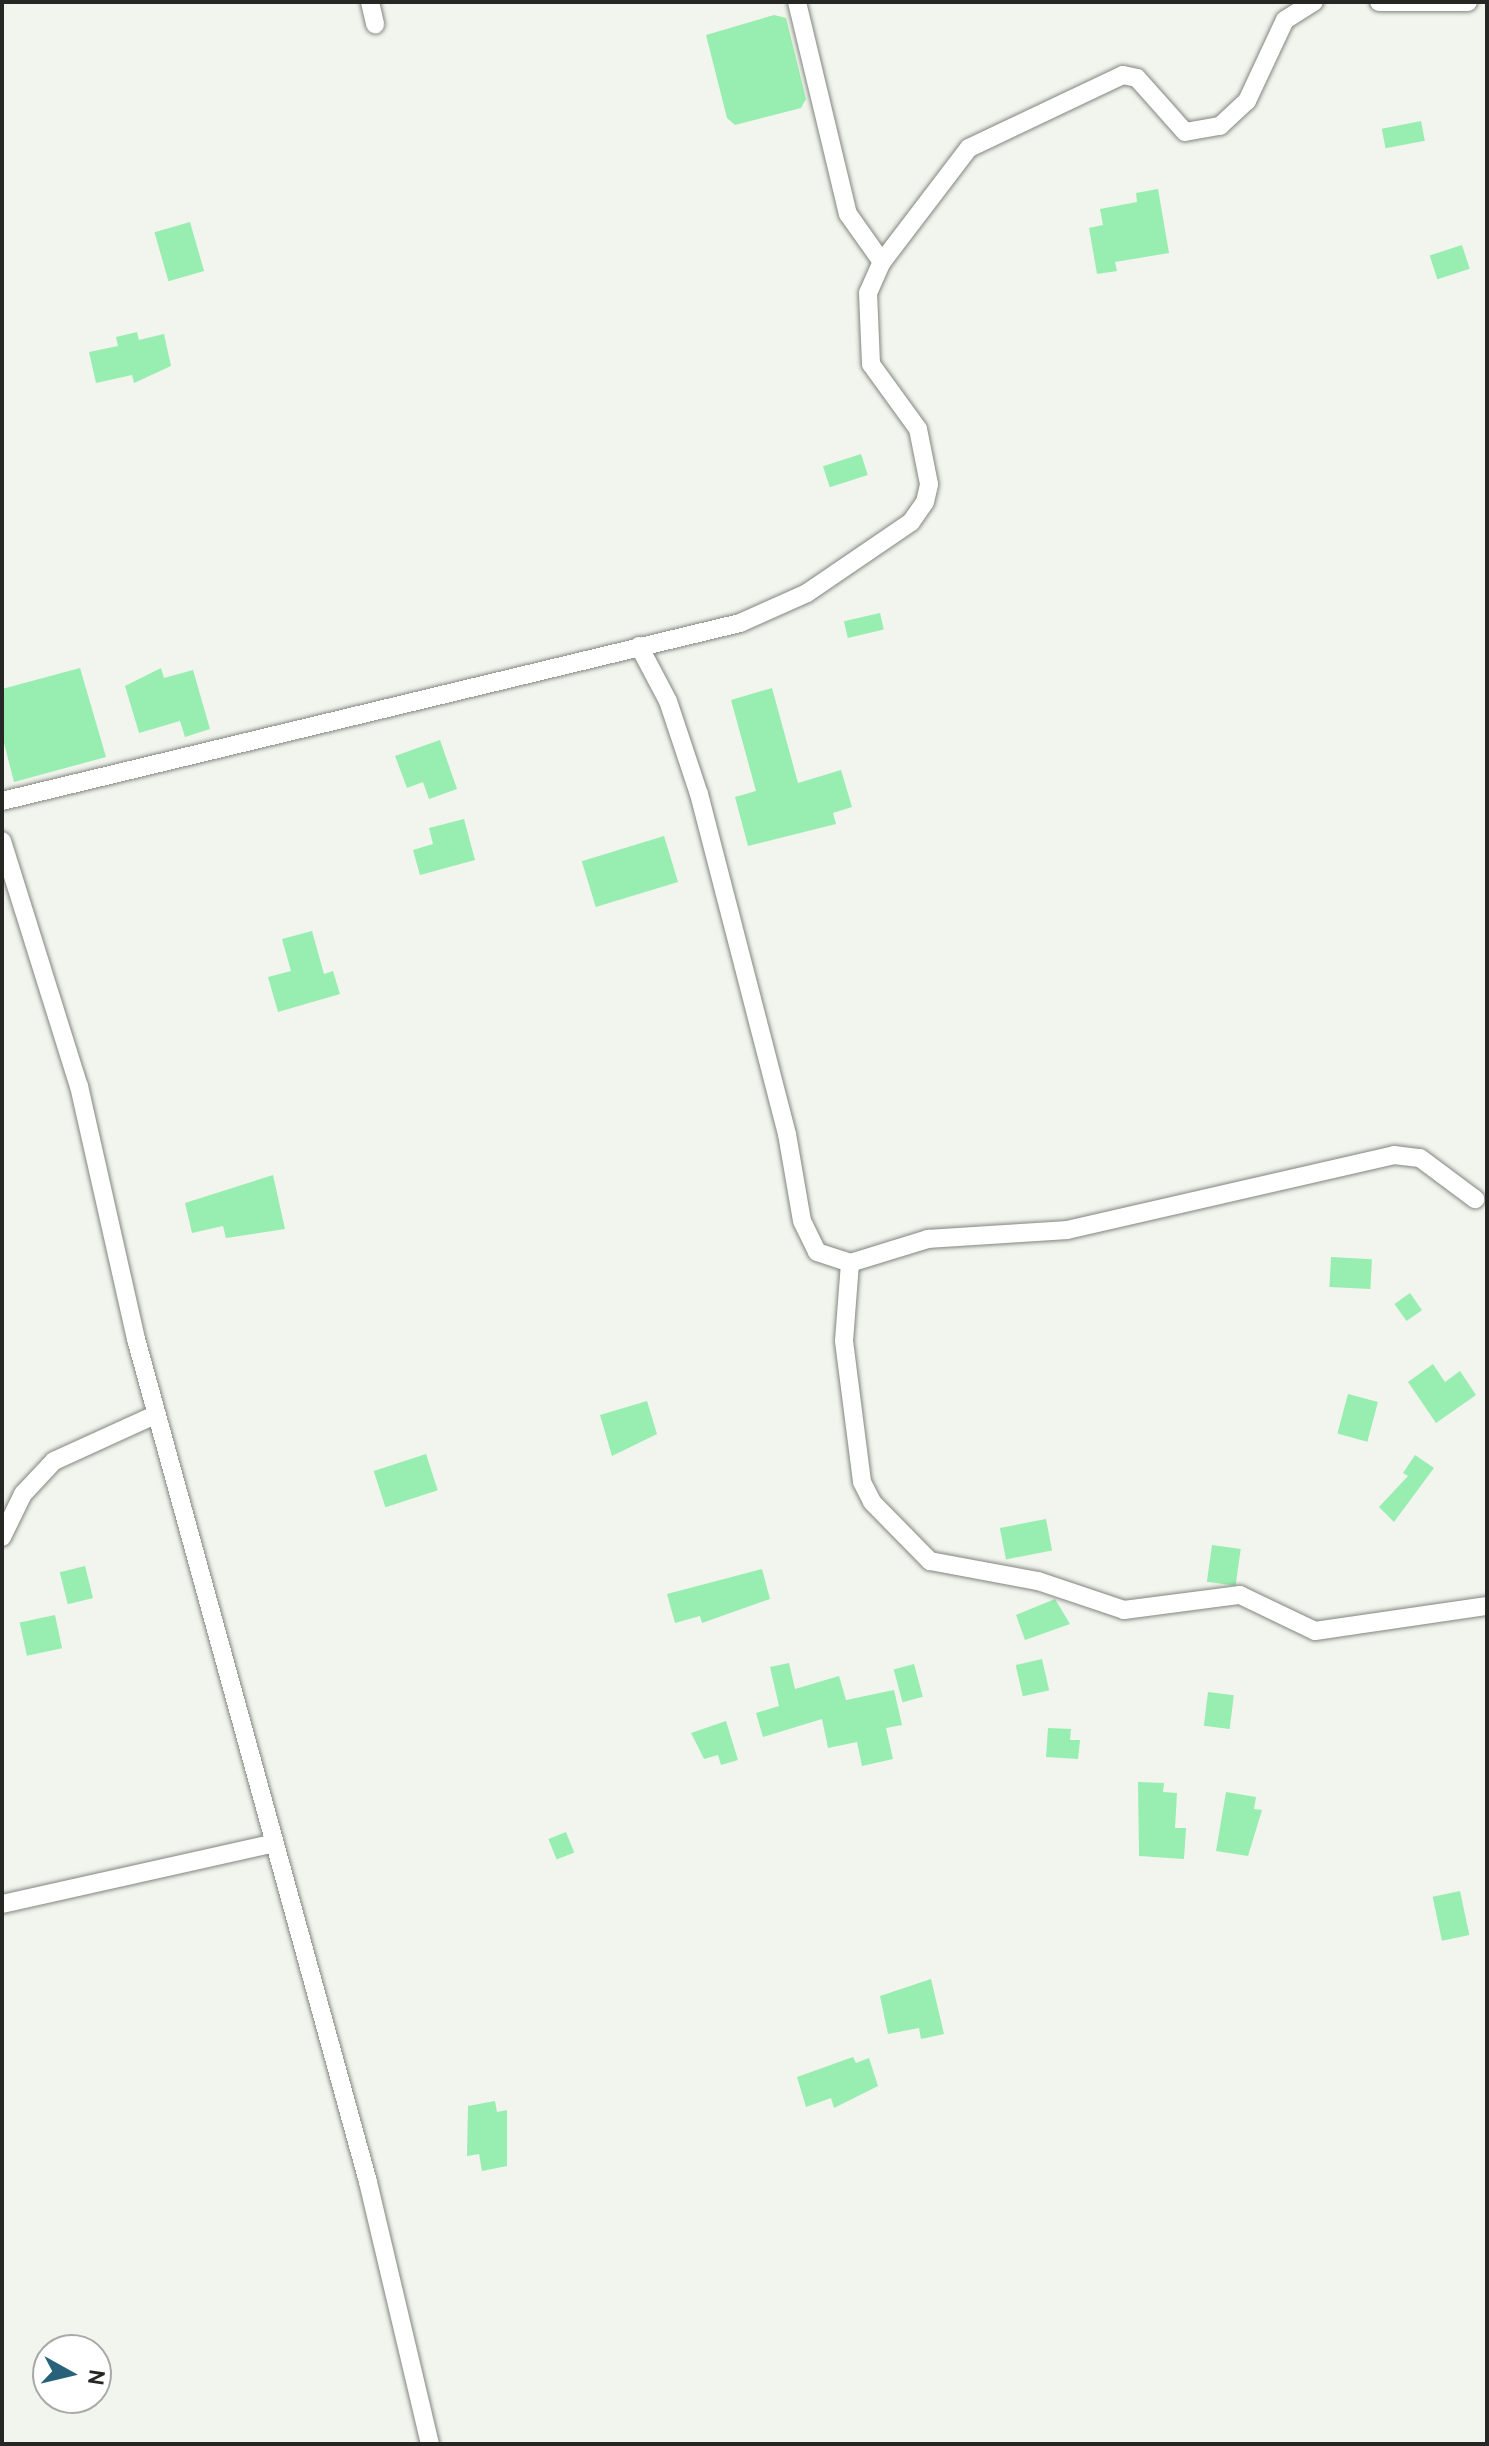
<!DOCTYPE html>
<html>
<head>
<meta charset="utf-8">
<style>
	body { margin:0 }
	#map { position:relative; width:1489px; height:2446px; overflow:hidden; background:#f1f5ee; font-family:Overpass,sans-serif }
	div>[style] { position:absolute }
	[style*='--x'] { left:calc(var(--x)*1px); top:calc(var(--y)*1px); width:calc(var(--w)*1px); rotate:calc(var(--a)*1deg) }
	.building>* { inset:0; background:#98edb0; transform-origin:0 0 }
	.roads { filter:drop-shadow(0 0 2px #82867f) drop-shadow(0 0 2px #82867f) }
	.minor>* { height:18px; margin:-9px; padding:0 9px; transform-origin:9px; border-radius:9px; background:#fff }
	span { translate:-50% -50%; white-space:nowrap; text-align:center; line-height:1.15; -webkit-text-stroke:7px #fff; paint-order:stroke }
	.frame { position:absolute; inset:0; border:4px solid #262725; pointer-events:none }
	.north { position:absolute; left:32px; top:2334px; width:80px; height:80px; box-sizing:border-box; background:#fff; border:2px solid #a8a9a8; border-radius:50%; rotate:98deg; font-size:22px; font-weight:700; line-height:32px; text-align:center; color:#262725 }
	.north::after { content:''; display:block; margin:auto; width:28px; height:36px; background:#27627a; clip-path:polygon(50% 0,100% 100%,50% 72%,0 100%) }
</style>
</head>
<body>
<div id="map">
	<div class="building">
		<i style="clip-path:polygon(774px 15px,786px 18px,806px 99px,801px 108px,735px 125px,727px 118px,706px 35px)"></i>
		<i style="left:1421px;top:121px;width:20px;height:40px;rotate:79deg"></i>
		<i style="clip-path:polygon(1158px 189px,1169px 253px,1115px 262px,1117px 271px,1097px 274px,1089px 228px,1103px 225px,1100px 209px,1137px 202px,1136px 193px)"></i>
		<i style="left:190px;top:222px;width:51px;height:37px;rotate:74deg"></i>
		<i style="left:1462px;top:245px;width:25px;height:34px;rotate:72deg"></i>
		<i style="clip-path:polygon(137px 332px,139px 340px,164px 334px,171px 366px,134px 383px,132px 375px,96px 383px,89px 352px,118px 346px,116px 337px)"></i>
		<i style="left:861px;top:454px;width:22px;height:40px;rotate:72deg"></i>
		<i style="left:880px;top:613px;width:17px;height:37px;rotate:77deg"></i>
		<i style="clip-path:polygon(80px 668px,106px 757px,14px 782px,2px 735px,2px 689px)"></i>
		<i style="clip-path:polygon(161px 668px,164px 678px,193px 670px,210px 729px,185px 737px,180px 721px,139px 733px,125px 686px)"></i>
		<i style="clip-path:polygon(772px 688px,798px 783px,841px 770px,852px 807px,833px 813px,836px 824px,748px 846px,735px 797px,756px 791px,731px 700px)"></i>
		<i style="clip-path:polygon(440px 740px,457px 789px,429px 799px,423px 782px,407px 788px,395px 756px)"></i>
		<i style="clip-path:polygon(464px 819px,475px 860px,420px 875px,413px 850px,433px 844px,429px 828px)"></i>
		<i style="left:664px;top:836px;width:48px;height:86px;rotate:73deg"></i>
		<i style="clip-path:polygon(312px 931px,324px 974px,333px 971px,340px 994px,278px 1012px,268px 977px,291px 971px,282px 939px)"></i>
		<i style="clip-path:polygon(273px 1175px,285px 1229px,226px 1238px,223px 1226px,192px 1233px,185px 1203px)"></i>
		<i style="left:1331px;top:1257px;width:41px;height:30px;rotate:3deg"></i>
		<i style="left:1410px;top:1293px;width:21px;height:19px;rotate:55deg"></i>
		<i style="clip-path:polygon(1433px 1364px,1445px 1382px,1460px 1371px,1476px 1395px,1436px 1423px,1408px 1382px)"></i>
		<i style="left:1348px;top:1394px;width:31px;height:41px;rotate:15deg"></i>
		<i style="clip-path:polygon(647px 1401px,657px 1434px,612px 1456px,600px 1415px)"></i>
		<i style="left:426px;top:1454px;width:38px;height:55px;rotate:72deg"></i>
		<i style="clip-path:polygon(1415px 1455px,1434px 1468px,1394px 1522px,1379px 1507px,1408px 1476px,1403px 1473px)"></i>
		<i style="left:1046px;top:1519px;width:32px;height:47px;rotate:79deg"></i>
		<i style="left:1212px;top:1545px;width:29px;height:37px;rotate:8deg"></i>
		<i style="left:85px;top:1566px;width:33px;height:26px;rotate:76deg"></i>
		<i style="clip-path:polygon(762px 1569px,770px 1599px,702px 1623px,700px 1616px,675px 1623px,667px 1594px)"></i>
		<i style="clip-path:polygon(1055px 1599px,1070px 1624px,1025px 1640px,1016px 1615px)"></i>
		<i style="left:55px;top:1615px;width:34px;height:36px;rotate:78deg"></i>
		<i style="left:1042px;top:1659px;width:32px;height:27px;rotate:77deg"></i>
		<i style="clip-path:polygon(789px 1663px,795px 1689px,839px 1676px,846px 1700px,894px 1690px,902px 1725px,886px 1728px,893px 1759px,862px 1766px,857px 1742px,828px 1748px,822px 1719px,763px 1737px,756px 1713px,779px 1706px,770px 1667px)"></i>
		<i style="left:914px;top:1664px;width:34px;height:21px;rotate:75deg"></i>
		<i style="left:1208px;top:1692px;width:26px;height:34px;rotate:7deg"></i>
		<i style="clip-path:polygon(726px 1721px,738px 1760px,721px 1765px,718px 1755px,704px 1759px,691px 1733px)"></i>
		<i style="clip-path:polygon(1048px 1728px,1071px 1729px,1070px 1740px,1080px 1740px,1078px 1759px,1046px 1757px)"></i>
		<i style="clip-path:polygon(1138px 1782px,1164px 1783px,1163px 1792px,1177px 1793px,1175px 1828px,1186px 1828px,1184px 1859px,1139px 1856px)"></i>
		<i style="clip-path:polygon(1226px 1792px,1256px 1797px,1254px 1809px,1262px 1810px,1248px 1856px,1216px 1851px)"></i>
		<i style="left:566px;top:1832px;width:22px;height:19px;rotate:68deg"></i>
		<i style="left:1460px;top:1891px;width:45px;height:28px;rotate:78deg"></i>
		<i style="clip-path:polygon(931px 1979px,944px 2034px,921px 2039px,919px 2028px,888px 2034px,880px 1996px)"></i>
		<i style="clip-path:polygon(853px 2057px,856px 2063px,869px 2058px,878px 2086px,834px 2108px,831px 2098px,806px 2107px,797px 2077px)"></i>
		<i style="clip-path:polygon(495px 2101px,497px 2112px,507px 2110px,507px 2166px,482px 2171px,479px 2154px,467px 2156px,468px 2106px)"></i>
	</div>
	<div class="roads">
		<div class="minor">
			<i style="--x:370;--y:2;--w:23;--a:77"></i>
			<i style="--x:797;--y:2;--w:218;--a:76.5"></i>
			<i style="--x:848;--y:214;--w:59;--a:54.7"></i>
			<i style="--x:1379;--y:2;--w:89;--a:0"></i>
			<i style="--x:639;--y:646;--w:62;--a:62.2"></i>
			<i style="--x:668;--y:701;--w:98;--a:71.6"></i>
			<i style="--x:699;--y:794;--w:351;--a:75.5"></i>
			<i style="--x:787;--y:1134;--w:88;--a:80.2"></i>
			<i style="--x:802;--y:1221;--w:34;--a:64"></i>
			<i style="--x:817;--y:1252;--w:35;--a:18"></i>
			<i style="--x:850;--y:1263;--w:82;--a:-17.1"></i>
			<i style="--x:928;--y:1239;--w:139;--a:-3.7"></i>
			<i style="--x:1067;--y:1230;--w:335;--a:-12.9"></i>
			<i style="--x:1394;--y:1155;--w:26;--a:7"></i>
			<i style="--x:1420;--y:1158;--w:69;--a:36.7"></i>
			<i style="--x:2;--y:801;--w:759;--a:-13.56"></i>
			<i style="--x:740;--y:623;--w:73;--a:-24.1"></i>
			<i style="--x:807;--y:593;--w:126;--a:-34.3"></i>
			<i style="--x:911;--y:522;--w:24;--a:-55"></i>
			<i style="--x:925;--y:502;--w:18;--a:-77"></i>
			<i style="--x:929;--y:484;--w:56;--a:-101.3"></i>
			<i style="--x:918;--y:429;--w:80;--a:-125.9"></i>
			<i style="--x:871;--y:364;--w:71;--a:-92.4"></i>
			<i style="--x:868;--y:293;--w:34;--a:-66"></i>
			<i style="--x:882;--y:262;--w:143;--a:-52.7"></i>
			<i style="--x:969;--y:148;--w:170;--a:-25.4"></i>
			<i style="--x:1123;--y:75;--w:14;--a:12"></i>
			<i style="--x:1137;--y:78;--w:72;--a:48.4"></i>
			<i style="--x:1185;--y:132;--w:36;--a:-10"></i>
			<i style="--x:1220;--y:126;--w:37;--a:-43"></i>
			<i style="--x:1247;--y:101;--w:89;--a:-64.9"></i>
			<i style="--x:1285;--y:20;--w:34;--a:-32"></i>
			<i style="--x:2;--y:841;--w:257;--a:72.6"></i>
			<i style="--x:79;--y:1086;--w:259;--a:77.3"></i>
			<i style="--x:136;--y:1339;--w:874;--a:74.61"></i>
			<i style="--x:368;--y:2182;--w:269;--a:76.7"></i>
			<i style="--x:850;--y:1263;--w:78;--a:94.4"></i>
			<i style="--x:844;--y:1341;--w:142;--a:82.7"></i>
			<i style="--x:862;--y:1482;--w:22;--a:63"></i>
			<i style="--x:872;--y:1502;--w:83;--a:45.5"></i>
			<i style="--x:930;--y:1561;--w:110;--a:10.5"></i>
			<i style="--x:1038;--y:1581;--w:91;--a:18.6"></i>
			<i style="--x:1124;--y:1610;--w:117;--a:-7.4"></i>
			<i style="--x:1240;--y:1595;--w:83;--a:25.6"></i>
			<i style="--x:1315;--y:1631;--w:174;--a:-8.3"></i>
			<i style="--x:2;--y:1537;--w:48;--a:-64"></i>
			<i style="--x:23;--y:1494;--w:45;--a:-46.8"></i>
			<i style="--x:54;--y:1461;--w:113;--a:-24.5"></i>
			<i style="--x:2;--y:1904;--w:279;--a:-12.6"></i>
		</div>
	</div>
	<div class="frame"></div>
	<div class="north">N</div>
</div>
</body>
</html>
